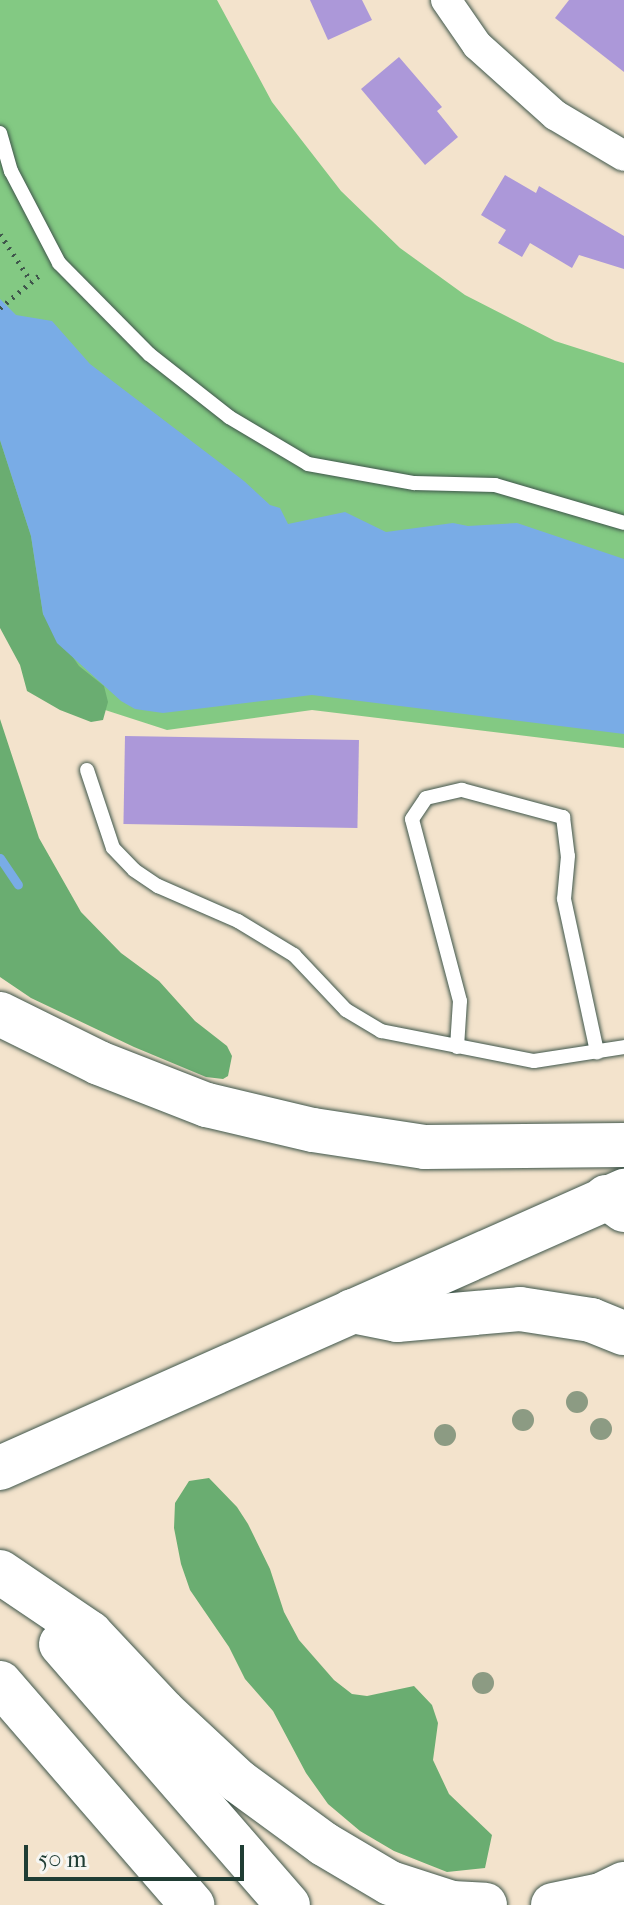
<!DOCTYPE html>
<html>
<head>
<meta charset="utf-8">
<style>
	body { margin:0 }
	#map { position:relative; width:624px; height:1905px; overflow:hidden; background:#f3e3cc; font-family:"IM FELL French Canon",serif }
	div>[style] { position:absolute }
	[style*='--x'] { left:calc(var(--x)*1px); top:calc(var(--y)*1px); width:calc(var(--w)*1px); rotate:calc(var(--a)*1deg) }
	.green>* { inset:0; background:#83c983 }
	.forest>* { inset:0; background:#6aad71 }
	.water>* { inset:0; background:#79ace6 }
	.stream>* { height:9px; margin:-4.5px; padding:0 4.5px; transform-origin:4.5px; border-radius:4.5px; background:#79ace6 }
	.building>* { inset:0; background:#ac98d9; transform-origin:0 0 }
	.path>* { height:5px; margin-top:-2.5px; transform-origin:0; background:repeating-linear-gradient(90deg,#3f564b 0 2px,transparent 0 8px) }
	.roads { filter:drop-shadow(0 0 2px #3f564b) drop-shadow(0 0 2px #3f564b) }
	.service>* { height:14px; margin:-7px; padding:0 7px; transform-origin:7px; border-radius:7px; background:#fff }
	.minor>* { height:30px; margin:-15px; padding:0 15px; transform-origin:15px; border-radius:15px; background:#fff }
	.primary>* { height:44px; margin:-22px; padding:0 22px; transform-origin:22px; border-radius:22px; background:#fff }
	.motorway>* { height:44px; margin:-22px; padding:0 22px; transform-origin:22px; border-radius:22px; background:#fff }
	.trees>* { width:22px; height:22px; margin:-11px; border-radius:50%; background:#8c9b83 }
	span { translate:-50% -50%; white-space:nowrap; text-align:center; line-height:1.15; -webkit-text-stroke:8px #f6f6f2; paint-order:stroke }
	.scale { position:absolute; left:24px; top:1845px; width:220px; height:36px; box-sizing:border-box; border:4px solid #1f3d34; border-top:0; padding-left:10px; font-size:24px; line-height:28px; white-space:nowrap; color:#1f3d34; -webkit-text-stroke:6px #f6f6f2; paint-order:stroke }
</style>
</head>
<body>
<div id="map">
	<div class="green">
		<i style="clip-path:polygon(0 0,217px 0,272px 102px,341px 191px,400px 248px,465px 295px,555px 341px,624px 363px,624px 748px,312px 710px,167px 730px,68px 698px,0 601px)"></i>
	</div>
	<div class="forest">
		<i style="clip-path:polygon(0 440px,31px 536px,43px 614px,79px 666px,104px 686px,108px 702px,103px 720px,91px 722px,60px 710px,27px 691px,20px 665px,0 628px)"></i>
		<i style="clip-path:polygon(0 719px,39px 838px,81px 912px,121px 953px,159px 981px,195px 1021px,227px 1046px,232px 1056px,228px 1076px,223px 1079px,206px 1077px,134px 1047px,31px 998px,0 977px)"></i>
		<i style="clip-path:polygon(209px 1478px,237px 1507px,248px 1524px,270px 1569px,284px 1612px,299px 1640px,334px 1680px,352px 1694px,367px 1696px,414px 1686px,432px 1705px,438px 1723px,433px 1760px,449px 1794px,492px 1835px,485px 1868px,447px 1872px,394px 1851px,360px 1831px,328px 1804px,306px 1773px,273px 1711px,245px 1679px,229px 1647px,190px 1590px,181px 1564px,174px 1528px,175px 1503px,189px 1481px)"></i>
	</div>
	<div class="water">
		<i style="clip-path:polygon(0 299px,16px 315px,52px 321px,90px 364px,244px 481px,270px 505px,280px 508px,288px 524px,345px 512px,386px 532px,453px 523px,468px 526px,517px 523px,624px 559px,624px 734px,312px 695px,163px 713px,135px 709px,121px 701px,57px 643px,43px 614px,31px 536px,0 440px)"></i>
	</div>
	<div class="stream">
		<i style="--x:0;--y:858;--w:32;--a:56"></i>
	</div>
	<div class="building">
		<i style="clip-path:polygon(310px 0,362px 0,372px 20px,328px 40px)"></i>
		<i style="clip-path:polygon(569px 0,624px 0,624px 72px,555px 18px)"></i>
		<i style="clip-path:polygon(399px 57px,442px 107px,437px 111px,458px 137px,425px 165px,361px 89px)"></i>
		<i style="clip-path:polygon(505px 175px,536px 193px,539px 186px,624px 236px,624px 269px,579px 255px,572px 268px,530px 243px,522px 257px,498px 243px,506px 230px,481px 215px)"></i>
		<i style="left:125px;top:736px;width:234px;height:88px;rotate:1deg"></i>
	</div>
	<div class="path">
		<i style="--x:0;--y:234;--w:56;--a:56.6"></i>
		<i style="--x:0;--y:308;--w:55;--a:-39.8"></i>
	</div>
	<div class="roads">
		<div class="service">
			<i style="--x:0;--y:133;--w:40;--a:74"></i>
			<i style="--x:11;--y:171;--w:104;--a:62.4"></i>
			<i style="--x:59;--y:263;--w:128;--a:45.3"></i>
			<i style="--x:149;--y:354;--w:102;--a:38.2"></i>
			<i style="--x:229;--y:417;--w:92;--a:30.7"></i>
			<i style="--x:308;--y:464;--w:108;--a:10.2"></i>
			<i style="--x:414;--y:483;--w:81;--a:1.4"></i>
			<i style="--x:495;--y:485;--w:134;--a:16.4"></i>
			<i style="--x:87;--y:770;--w:82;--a:71.6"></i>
			<i style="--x:113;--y:848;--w:30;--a:46"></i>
			<i style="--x:134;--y:870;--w:29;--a:34"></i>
			<i style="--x:158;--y:886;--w:87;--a:23.6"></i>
			<i style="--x:238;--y:921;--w:66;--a:31.3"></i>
			<i style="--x:294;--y:955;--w:76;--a:46.6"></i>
			<i style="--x:346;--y:1010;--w:41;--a:31"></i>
			<i style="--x:381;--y:1031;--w:156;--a:11.1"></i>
			<i style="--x:534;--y:1061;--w:91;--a:-8.8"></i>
			<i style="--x:457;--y:1047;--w:46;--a:-86.3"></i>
			<i style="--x:460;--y:1001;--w:188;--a:-104.8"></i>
			<i style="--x:412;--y:819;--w:25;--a:-56"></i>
			<i style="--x:426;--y:798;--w:37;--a:-13"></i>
			<i style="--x:462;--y:790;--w:105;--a:15"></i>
			<i style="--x:563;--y:817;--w:39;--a:83"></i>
			<i style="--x:568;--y:856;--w:43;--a:95.3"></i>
			<i style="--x:564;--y:899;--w:157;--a:77.8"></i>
		</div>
		<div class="minor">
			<i style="--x:446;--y:0;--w:55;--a:55.4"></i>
			<i style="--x:477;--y:45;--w:105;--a:41.9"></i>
			<i style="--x:555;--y:115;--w:80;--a:30.7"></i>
		</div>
		<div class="primary">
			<i style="--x:0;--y:1468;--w:683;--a:-23.94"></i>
		</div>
		<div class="motorway">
			<i style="--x:0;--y:1014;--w:110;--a:26.3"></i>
			<i style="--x:99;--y:1063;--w:116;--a:21.3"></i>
			<i style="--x:207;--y:1105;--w:109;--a:13.3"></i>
			<i style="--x:313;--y:1130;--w:113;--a:8.6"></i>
			<i style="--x:425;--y:1147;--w:199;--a:-0.6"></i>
			<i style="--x:606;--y:1197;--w:22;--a:36"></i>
			<i style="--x:352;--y:1311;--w:46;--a:11.3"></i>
			<i style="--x:397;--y:1320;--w:123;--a:-5.1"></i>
			<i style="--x:520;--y:1309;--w:72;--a:8.8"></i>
			<i style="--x:591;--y:1320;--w:35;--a:22"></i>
			<i style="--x:0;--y:1572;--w:109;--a:34.1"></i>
			<i style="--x:90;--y:1633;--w:107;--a:46.9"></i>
			<i style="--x:163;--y:1711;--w:103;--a:43"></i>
			<i style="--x:238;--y:1781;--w:107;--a:36.2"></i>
			<i style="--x:324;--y:1844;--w:77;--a:30.6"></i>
			<i style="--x:390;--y:1883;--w:65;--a:17.9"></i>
			<i style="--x:452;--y:1903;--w:33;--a:3"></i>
			<i style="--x:61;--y:1644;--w:346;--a:49"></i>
			<i style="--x:0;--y:1683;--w:294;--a:49.1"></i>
			<i style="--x:553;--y:1905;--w:49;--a:-11.8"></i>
			<i style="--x:601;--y:1895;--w:25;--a:-26"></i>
		</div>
	</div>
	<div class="trees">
		<i style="left:577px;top:1402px"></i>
		<i style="left:523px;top:1420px"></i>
		<i style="left:601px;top:1429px"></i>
		<i style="left:445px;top:1435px"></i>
		<i style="left:483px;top:1683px"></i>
	</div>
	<div class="scale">50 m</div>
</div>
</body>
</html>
